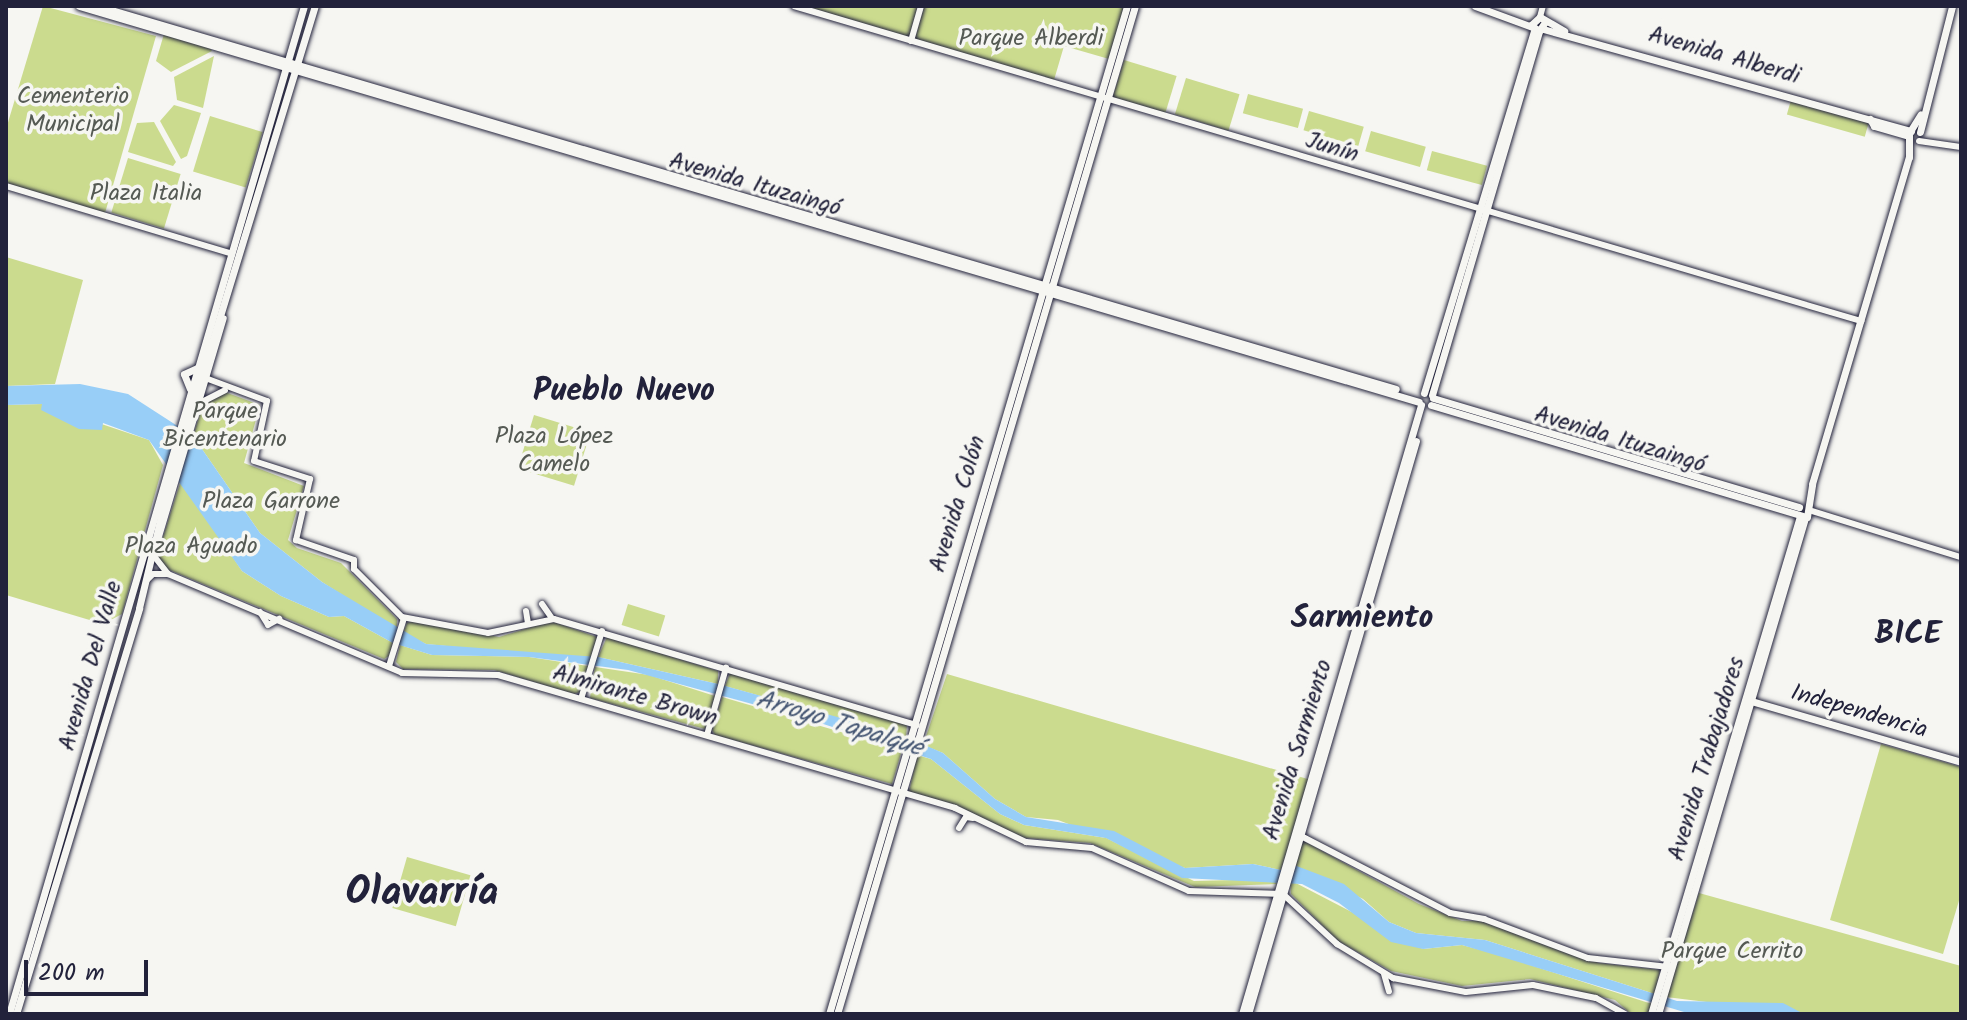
<!DOCTYPE html>
<html>
<head>
<meta charset="utf-8">
<style>
	body { margin:0 }
	#map { position:relative; width:1967px; height:1020px; overflow:hidden; background:#f6f6f2; font-family:Kalam,sans-serif }
	div>[style] { position:absolute }
	[style*='--x'] { left:calc(var(--x)*1px); top:calc(var(--y)*1px); width:calc(var(--w)*1px); rotate:calc(var(--a)*1deg) }
	.green>* { inset:0; background:#cbdb8e; transform-origin:0 0 }
	.water>* { inset:0; background:#98cef7 }
	.roads { filter:drop-shadow(0 0 2px #22223b) drop-shadow(0 0 2px #22223b) }
	.tertiary>* { height:6px; margin:-3px; padding:0 3px; transform-origin:3px; border-radius:3px; background:#f6f6f2 }
	.secondary>* { height:7px; margin:-3.5px; padding:0 3.5px; transform-origin:3.5px; border-radius:3.5px; background:#f6f6f2 }
	span { translate:-50% -50%; white-space:nowrap; text-align:center; line-height:1.15; -webkit-text-stroke:7px #f6f6f2; paint-order:stroke }
	.park-label { font-size:24px; color:#555a54 }
	.street-label { font-size:24px; color:#22223b }
	.water-label { font-size:26px; color:#455673; font-style:italic }
	.district-label { font-size:32px; color:#22223b; font-weight:700 }
	.town-label { font-size:40px; color:#22223b; font-weight:700 }
	.frame { position:absolute; inset:0; border:8px solid #22223b; pointer-events:none }
	.scale { position:absolute; left:24px; top:960px; width:124px; height:36px; box-sizing:border-box; border:4px solid #22223b; border-top:0; padding-left:10px; font-size:24px; line-height:28px; white-space:nowrap; color:#22223b; -webkit-text-stroke:6px #f6f6f2; paint-order:stroke }
</style>
</head>
<body>
<div id="map">
	<div class="green">
		<i style="clip-path:polygon(43px 6px,156px 36px,105px 213px,6px 184px,6px 129px)"></i>
		<i style="clip-path:polygon(804px 6px,918px 6px,909px 37px)"></i>
		<i style="clip-path:polygon(924px 6px,1121px 6px,1124px 7px,1109px 59px,1064px 46px,1054px 80px,915px 39px)"></i>
		<i style="clip-path:polygon(164px 34px,209px 47px,212px 51px,171px 72px,156px 61px)"></i>
		<i style="clip-path:polygon(214px 56px,203px 108px,177px 100px,174px 77px)"></i>
		<i style="left:1124px;top:60px;width:55px;height:39px;rotate:17deg"></i>
		<i style="left:1186px;top:78px;width:56px;height:38px;rotate:17deg"></i>
		<i style="left:1248px;top:94px;width:57px;height:20px;rotate:15deg"></i>
		<i style="left:1791px;top:100px;width:81px;height:15px;rotate:16deg"></i>
		<i style="clip-path:polygon(174px 105px,201px 113px,187px 156px,181px 159px,160px 121px)"></i>
		<i style="left:1309px;top:111px;width:57px;height:20px;rotate:16deg"></i>
		<i style="left:210px;top:116px;width:55px;height:58px;rotate:17deg"></i>
		<i style="clip-path:polygon(154px 122px,176px 162px,173px 166px,128px 152px,137px 123px)"></i>
		<i style="left:1371px;top:131px;width:57px;height:21px;rotate:16deg"></i>
		<i style="left:1432px;top:151px;width:57px;height:20px;rotate:15deg"></i>
		<i style="left:128px;top:158px;width:55px;height:57px;rotate:17deg"></i>
		<i style="clip-path:polygon(6px 257px,83px 280px,55px 384px,6px 386px)"></i>
		<i style="clip-path:polygon(225px 392px,260px 405px,244px 463px,304px 486px,288px 540px,297px 548px,341px 563px,397px 619px,397px 630px,322px 582px,260px 533px,193px 436px,203px 404px)"></i>
		<i style="clip-path:polygon(42px 404px,149px 440px,163px 465px,122px 614px,103px 624px,6px 595px,6px 405px)"></i>
		<i style="left:534px;top:415px;width:59px;height:56px;rotate:17deg"></i>
		<i style="clip-path:polygon(181px 480px,242px 571px,281px 596px,329px 617px,344px 616px,393px 643px,389px 656px,384px 659px,167px 569px,156px 559px)"></i>
		<i style="left:628px;top:604px;width:39px;height:22px;rotate:17deg"></i>
		<i style="clip-path:polygon(415px 621px,499px 637px,551px 621px,597px 637px,591px 657px,487px 650px,426px 644px,403px 633px,407px 623px)"></i>
		<i style="clip-path:polygon(607px 637px,718px 671px,718px 684px,598px 657px)"></i>
		<i style="clip-path:polygon(400px 645px,432px 655px,529px 657px,588px 666px,580px 692px,574px 694px,494px 670px,403px 669px,396px 662px)"></i>
		<i style="clip-path:polygon(595px 667px,649px 675px,715px 696px,705px 729px,590px 698px)"></i>
		<i style="clip-path:polygon(730px 673px,907px 725px,906px 737px,725px 686px)"></i>
		<i style="clip-path:polygon(947px 674px,1311px 780px,1281px 870px,1253px 864px,1185px 868px,1058px 820px,1026px 817px,995px 799px,943px 753px,923px 745px)"></i>
		<i style="clip-path:polygon(722px 697px,902px 750px,892px 784px,715px 735px,712px 730px)"></i>
		<i style="clip-path:polygon(1881px 744px,1961px 767px,1961px 894px,1943px 954px,1830px 920px)"></i>
		<i style="clip-path:polygon(917px 755px,931px 759px,1000px 814px,1024px 825px,1106px 838px,1194px 881px,1274px 879px,1277px 884px,1195px 887px,1090px 843px,1025px 838px,909px 792px)"></i>
		<i style="clip-path:polygon(1302px 840px,1419px 904px,1462px 921px,1481px 921px,1599px 963px,1660px 970px,1655px 994px,1485px 940px,1416px 933px,1389px 922px,1363px 899px,1294px 865px)"></i>
		<i style="left:407px;top:857px;width:66px;height:53px;rotate:16deg"></i>
		<i style="clip-path:polygon(1290px 880px,1423px 949px,1462px 945px,1496px 954px,1652px 1004px,1648px 1014px,1631px 1014px,1615px 1000px,1530px 979px,1462px 986px,1391px 971px,1338px 941px,1291px 894px)"></i>
		<i style="clip-path:polygon(1699px 893px,1961px 966px,1961px 1014px,1804px 1014px,1666px 997px)"></i>
	</div>
	<div class="water">
		<i style="clip-path:polygon(80px 384px,128px 394px,193px 436px,260px 533px,322px 582px,426px 644px,598px 657px,718px 684px,899px 734px,943px 753px,995px 799px,1026px 817px,1114px 831px,1185px 868px,1253px 864px,1281px 870px,1294px 865px,1344px 884px,1389px 922px,1416px 933px,1485px 940px,1677px 1001px,1783px 1003px,1804px 1014px,1684px 1012px,1462px 945px,1423px 949px,1391px 942px,1339px 903px,1302px 884px,1182px 878px,1106px 838px,1024px 825px,1000px 814px,931px 759px,811px 720px,628px 670px,529px 657px,432px 655px,393px 643px,344px 616px,329px 617px,281px 596px,242px 571px,149px 440px,103px 423px,102px 430px,79px 429px,41px 410px,42px 404px,6px 405px,6px 386px)"></i>
	</div>
	<div class="roads">
		<div class="tertiary">
			<i style="--x:794;--y:6;--w:1113;--a:16.45"></i>
			<i style="--x:1540;--y:17;--w:11;--a:-75"></i>
			<i style="--x:911;--y:41;--w:36;--a:-74"></i>
			<i style="--x:1919;--y:141;--w:42;--a:8.1"></i>
			<i style="--x:6;--y:186;--w:236;--a:16.7"></i>
			<i style="--x:208;--y:379;--w:63;--a:20.4"></i>
			<i style="--x:267;--y:401;--w:61;--a:102.2"></i>
			<i style="--x:254;--y:461;--w:59;--a:17.8"></i>
			<i style="--x:310;--y:479;--w:63;--a:102.9"></i>
			<i style="--x:296;--y:540;--w:61;--a:19"></i>
			<i style="--x:354;--y:560;--w:9;--a:90"></i>
			<i style="--x:354;--y:569;--w:68;--a:45"></i>
			<i style="--x:402;--y:617;--w:87;--a:10.5"></i>
			<i style="--x:488;--y:633;--w:67;--a:-12"></i>
			<i style="--x:554;--y:619;--w:378;--a:16.3"></i>
			<i style="--x:200;--y:403;--w:28;--a:-27"></i>
			<i style="--x:1812;--y:511;--w:156;--a:17.2"></i>
			<i style="--x:159;--y:537;--w:228;--a:-73.5"></i>
			<i style="--x:154;--y:556;--w:23;--a:52"></i>
			<i style="--x:168;--y:574;--w:254;--a:22.9"></i>
			<i style="--x:402;--y:673;--w:96;--a:1.2"></i>
			<i style="--x:498;--y:675;--w:476;--a:16.2"></i>
			<i style="--x:955;--y:808;--w:79;--a:25.6"></i>
			<i style="--x:1026;--y:842;--w:66;--a:5.2"></i>
			<i style="--x:1092;--y:848;--w:106;--a:23.9"></i>
			<i style="--x:1189;--y:891;--w:94;--a:1.8"></i>
			<i style="--x:1283;--y:894;--w:74;--a:42.8"></i>
			<i style="--x:1337;--y:944;--w:66;--a:31.3"></i>
			<i style="--x:1393;--y:978;--w:74;--a:10.9"></i>
			<i style="--x:1466;--y:992;--w:67;--a:-6"></i>
			<i style="--x:1533;--y:985;--w:64;--a:11.7"></i>
			<i style="--x:1596;--y:998;--w:33;--a:29"></i>
			<i style="--x:147;--y:580;--w:8;--a:-45"></i>
			<i style="--x:153;--y:574;--w:15;--a:0"></i>
			<i style="--x:542;--y:604;--w:16;--a:55"></i>
			<i style="--x:526;--y:611;--w:13;--a:81"></i>
			<i style="--x:260;--y:612;--w:15;--a:58"></i>
			<i style="--x:268;--y:625;--w:13;--a:-29"></i>
			<i style="--x:389;--y:666;--w:50;--a:-72.6"></i>
			<i style="--x:581;--y:699;--w:71;--a:-72.8"></i>
			<i style="--x:707;--y:735;--w:70;--a:-74.2"></i>
			<i style="--x:959;--y:828;--w:13;--a:-58"></i>
			<i style="--x:966;--y:817;--w:7;--a:8"></i>
			<i style="--x:1299;--y:835;--w:170;--a:27.3"></i>
			<i style="--x:1450;--y:913;--w:35;--a:10"></i>
			<i style="--x:1484;--y:919;--w:111;--a:20.6"></i>
			<i style="--x:1588;--y:958;--w:81;--a:6.4"></i>
			<i style="--x:1384;--y:974;--w:18;--a:74"></i>
		</div>
		<div class="secondary">
			<i style="--x:79;--y:6;--w:1397;--a:16.46"></i>
			<i style="--x:98;--y:6;--w:1353;--a:16.44"></i>
			<i style="--x:1475;--y:6;--w:61;--a:20.2"></i>
			<i style="--x:1545;--y:22;--w:11;--a:124"></i>
			<i style="--x:1539;--y:31;--w:10;--a:-143"></i>
			<i style="--x:1531;--y:25;--w:12;--a:-42"></i>
			<i style="--x:1540;--y:17;--w:28;--a:30"></i>
			<i style="--x:1543;--y:29;--w:382;--a:15.5"></i>
			<i style="--x:1870;--y:119;--w:8;--a:60"></i>
			<i style="--x:1874;--y:126;--w:36;--a:16"></i>
			<i style="--x:1920;--y:132;--w:130;--a:-75.7"></i>
			<i style="--x:190;--y:389;--w:16;--a:-112"></i>
			<i style="--x:184;--y:374;--w:14;--a:-25"></i>
			<i style="--x:1424;--y:393;--w:379;--a:-73.1"></i>
			<i style="--x:1432;--y:395;--w:379;--a:-73.6"></i>
			<i style="--x:1433;--y:398;--w:382;--a:16.6"></i>
			<i style="--x:1431;--y:405;--w:392;--a:16.6"></i>
			<i style="--x:1807;--y:517;--w:33;--a:-81"></i>
			<i style="--x:1812;--y:484;--w:341;--a:-73.5"></i>
			<i style="--x:1909;--y:157;--w:24;--a:-90"></i>
			<i style="--x:1909;--y:133;--w:22;--a:-58"></i>
			<i style="--x:1748;--y:700;--w:222;--a:16.2"></i>
			<i style="--x:9;--y:1014;--w:1050;--a:-73.69"></i>
			<i style="--x:16;--y:1014;--w:424;--a:-73.1"></i>
			<i style="--x:139;--y:608;--w:129;--a:-76.5"></i>
			<i style="--x:169;--y:483;--w:499;--a:-73"></i>
			<i style="--x:829;--y:1014;--w:1051;--a:-73.53"></i>
			<i style="--x:837;--y:1014;--w:1051;--a:-73.53"></i>
			<i style="--x:1242;--y:1014;--w:635;--a:-73.62"></i>
			<i style="--x:1248;--y:1014;--w:597;--a:-73.66"></i>
			<i style="--x:1651;--y:1014;--w:520;--a:-73.34"></i>
			<i style="--x:1658;--y:1014;--w:517;--a:-73.49"></i>
		</div>
	</div>
	<div class="park-label">
		<span style="left:1031px;top:39px">Parque Alberdi</span>
		<span style="left:73px;top:111px">Cementerio<br>Municipal</span>
		<span style="left:146px;top:194px">Plaza Italia</span>
		<span style="left:225px;top:426px">Parque<br>Bicentenario</span>
		<span style="left:554px;top:451px">Plaza López<br>Camelo</span>
		<span style="left:271px;top:502px">Plaza Garrone</span>
		<span style="left:191px;top:547px">Plaza Aguado</span>
		<span style="left:1732px;top:952px">Parque Cerrito</span>
	</div>
	<div class="street-label">
		<span style="left:1724px;top:56px;rotate:16deg">Avenida Alberdi</span>
		<span style="left:1332px;top:148px;rotate:17deg">Junín</span>
		<span style="left:755px;top:185px;rotate:16deg">Avenida Ituzaingó</span>
		<span style="left:1620px;top:440px;rotate:17deg">Avenida Ituzaingó</span>
		<span style="left:958px;top:504px;rotate:-73deg">Avenida Colón</span>
		<span style="left:91px;top:666px;rotate:-74deg">Avenida Del Valle</span>
		<span style="left:635px;top:696px;rotate:16deg">Almirante Brown</span>
		<span style="left:1859px;top:712px;rotate:16deg">Independencia</span>
		<span style="left:1298px;top:750px;rotate:-73deg">Avenida Sarmiento</span>
		<span style="left:1707px;top:759px;rotate:-73deg">Avenida Trabajadores</span>
	</div>
	<div class="water-label">
		<span style="left:839px;top:725px;rotate:17deg">Arroyo Tapalqué</span>
	</div>
	<div class="district-label">
		<span style="left:624px;top:392px">Pueblo Nuevo</span>
		<span style="left:1362px;top:619px">Sarmiento</span>
		<span style="left:1908px;top:635px">BICE</span>
	</div>
	<div class="town-label">
		<span style="left:422px;top:893px">Olavarría</span>
	</div>
	<div class="frame"></div>
	<div class="scale">200 m</div>
</div>
</body>
</html>
